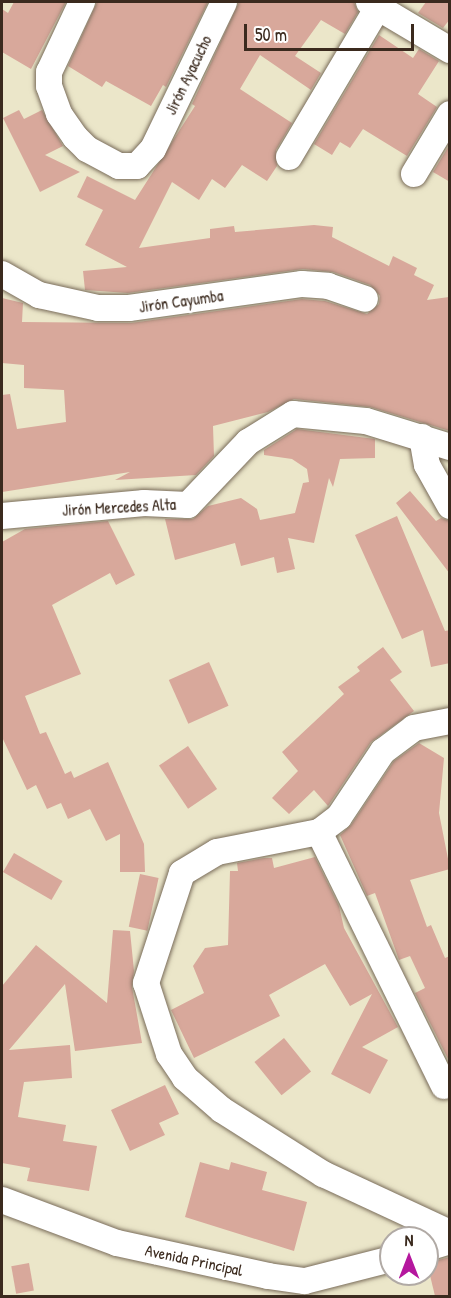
<!DOCTYPE html>
<html>
<head>
<meta charset="utf-8">
<style>
	body { margin:0 }
	#map { position:relative; width:451px; height:1298px; overflow:hidden; background:#ebe6c9; font-family:"Patrick Hand",sans-serif }
	div>[style] { position:absolute }
	[style*='--x'] { left:calc(var(--x)*1px); top:calc(var(--y)*1px); width:calc(var(--w)*1px); rotate:calc(var(--a)*1deg) }
	.building>* { inset:0; background:#d8a89b; transform-origin:0 0 }
	.roads { filter:drop-shadow(0 0 2px #796c5a) drop-shadow(0 0 2px #796c5a) }
	.minor>* { height:26px; margin:-13px; padding:0 13px; transform-origin:13px; border-radius:13px; background:#fff }
	span { translate:-50% -50%; white-space:nowrap; text-align:center; line-height:1.15; -webkit-text-stroke:5px #fff; paint-order:stroke }
	.street-label { font-size:16px; color:#3b2a1e }
	.frame { position:absolute; inset:0; border:3px solid #3b2a1e; pointer-events:none }
	.north { position:absolute; left:379px; top:1226px; width:60px; height:60px; box-sizing:border-box; background:#fff; border:2px solid #b1aaa5; border-radius:50%; rotate:0deg; font-size:16px; font-weight:700; line-height:24px; text-align:center; color:#3b2a1e }
	.north::after { content:''; display:block; margin:auto; width:21px; height:27px; background:#b5179e; clip-path:polygon(50% 0,100% 100%,50% 72%,0 100%) }
	.scale { position:absolute; left:244px; top:24px; width:170px; height:27px; box-sizing:border-box; border:3px solid #3b2a1e; border-top:0; padding-left:8px; font-size:18px; line-height:21px; white-space:nowrap; color:#3b2a1e; -webkit-text-stroke:4px #fff; paint-order:stroke }
</style>
</head>
<body>
<div id="map">
	<div class="building">
		<i style="clip-path:polygon(14px 2px,66px 2px,31px 69px,2px 52px,2px 9px,8px 13px)"></i>
		<i style="clip-path:polygon(97px 2px,208px 2px,166px 87px,163px 85px,151px 106px,106px 81px,102px 87px,68px 66px)"></i>
		<i style="clip-path:polygon(239px 2px,354px 2px,358px 12px,345px 34px,321px 20px,295px 56px,321px 73px,311px 90px,260px 55px,240px 89px,292px 123px,276px 150px,277px 166px,267px 181px,242px 165px,225px 188px,212px 179px,199px 200px,172px 182px,139px 248px,210px 238px,210px 229px,234px 226px,235px 232px,314px 225px,333px 227px,332px 237px,389px 266px,393px 256px,417px 268px,414px 275px,434px 285px,427px 300px,449px 297px,450px 431px,370px 407px,294px 399px,268px 412px,213px 426px,214px 456px,196px 475px,115px 480px,130px 472px,2px 492px,2px 395px,10px 394px,17px 429px,66px 422px,64px 390px,24px 388px,24px 365px,2px 363px,2px 298px,23px 303px,22px 322px,131px 323px,302px 299px,325px 301px,367px 314px,379px 304px,380px 296px,370px 285px,333px 272px,303px 269px,128px 293px,85px 290px,83px 271px,127px 267px,85px 245px,103px 210px,77px 197px,87px 176px,135px 200px,195px 106px,192px 104px)"></i>
		<i style="clip-path:polygon(426px 2px,450px 2px,450px 19px,443px 28px,418px 13px)"></i>
		<i style="clip-path:polygon(379px 35px,413px 58px,419px 49px,439px 61px,418px 94px,437px 107px,407px 156px,363px 129px,350px 148px,340px 142px,332px 155px,314px 144px)"></i>
		<i style="clip-path:polygon(19px 110px,24px 119px,42px 110px,63px 146px,45px 155px,80px 172px,40px 192px,3px 118px)"></i>
		<i style="clip-path:polygon(450px 144px,450px 182px,433px 172px)"></i>
		<i style="clip-path:polygon(297px 429px,375px 439px,375px 458px,340px 459px,333px 487px,329px 478px,314px 543px,288px 538px,295px 569px,277px 573px,274px 557px,241px 566px,235px 543px,175px 560px,165px 519px,193px 519px,208px 506px,241px 498px,257px 509px,260px 520px,295px 513px,303px 483px,309px 482px,307px 469px,292px 459px,264px 455px,264px 450px)"></i>
		<i style="clip-path:polygon(410px 491px,436px 521px,441px 518px,450px 521px,450px 574px,396px 503px)"></i>
		<i style="clip-path:polygon(397px 516px,445px 631px,450px 630px,450px 663px,431px 667px,423px 630px,402px 639px,355px 535px)"></i>
		<i style="clip-path:polygon(108px 521px,135px 575px,116px 585px,110px 573px,52px 605px,81px 674px,25px 696px,40px 734px,46px 732px,65px 774px,71px 771px,74px 778px,108px 762px,144px 844px,145px 872px,120px 872px,120px 834px,106px 841px,90px 809px,68px 819px,61px 803px,47px 809px,36px 785px,27px 790px,2px 737px,2px 542px,25px 529px)"></i>
		<i style="clip-path:polygon(383px 647px,402px 672px,390px 680px,414px 711px,371px 742px,328px 806px,314px 790px,289px 814px,272px 798px,298px 771px,282px 752px,344px 694px,338px 687px,360px 671px,357px 667px)"></i>
		<i style="left:209px;top:662px;width:48px;height:44px;rotate:66deg"></i>
		<i style="clip-path:polygon(419px 743px,444px 758px,439px 813px,450px 869px,410px 880px,427px 927px,431px 925px,445px 958px,450px 956px,450px 1063px,415px 993px,425px 988px,410px 956px,399px 960px,375px 893px,367px 896px,340px 835px,351px 825px,394px 761px)"></i>
		<i style="left:188px;top:746px;width:52px;height:35px;rotate:56deg"></i>
		<i style="left:14px;top:853px;width:56px;height:22px;rotate:30deg"></i>
		<i style="clip-path:polygon(315px 857px,339px 906px,344px 928px,398px 1027px,362px 1047px,388px 1060px,370px 1094px,331px 1074px,372px 994px,350px 1006px,325px 964px,269px 995px,280px 1016px,194px 1058px,171px 1010px,204px 993px,193px 966px,205px 948px,228px 945px,230px 871px,238px 871px,237px 863px,264px 858px,272px 858px,274px 868px)"></i>
		<i style="left:140px;top:874px;width:19px;height:54px;rotate:12deg"></i>
		<i style="clip-path:polygon(113px 930px,130px 931px,134px 971px,132px 987px,142px 1043px,75px 1051px,65px 984px,9px 1050px,70px 1045px,72px 1078px,24px 1082px,18px 1117px,66px 1125px,63px 1141px,97px 1146px,89px 1191px,27px 1181px,30px 1168px,2px 1163px,2px 986px,36px 945px,107px 1003px)"></i>
		<i style="left:284px;top:1038px;width:43px;height:38px;rotate:51deg"></i>
		<i style="clip-path:polygon(165px 1085px,179px 1114px,159px 1123px,165px 1135px,130px 1151px,111px 1110px)"></i>
		<i style="clip-path:polygon(200px 1162px,229px 1170px,231px 1162px,267px 1172px,262px 1190px,307px 1202px,294px 1251px,185px 1217px)"></i>
		<i style="clip-path:polygon(450px 1257px,450px 1296px,435px 1296px,427px 1263px)"></i>
		<i style="left:29px;top:1263px;width:28px;height:18px;rotate:80deg"></i>
	</div>
	<div class="roads">
		<div class="minor">
			<i style="--x:82;--y:2;--w:77;--a:115.2"></i>
			<i style="--x:49;--y:72;--w:14;--a:90"></i>
			<i style="--x:49;--y:86;--w:30;--a:70"></i>
			<i style="--x:59;--y:114;--w:28;--a:55"></i>
			<i style="--x:75;--y:137;--w:17;--a:45"></i>
			<i style="--x:87;--y:149;--w:36;--a:28"></i>
			<i style="--x:119;--y:166;--w:18;--a:0"></i>
			<i style="--x:137;--y:166;--w:23;--a:-47"></i>
			<i style="--x:153;--y:149;--w:163;--a:-64.2"></i>
			<i style="--x:369;--y:2;--w:94;--a:30.7"></i>
			<i style="--x:289;--y:157;--w:180;--a:-59.3"></i>
			<i style="--x:414;--y:174;--w:70;--a:-59"></i>
			<i style="--x:2;--y:274;--w:43;--a:29.6"></i>
			<i style="--x:39;--y:295;--w:60;--a:12.4"></i>
			<i style="--x:98;--y:308;--w:31;--a:0"></i>
			<i style="--x:129;--y:308;--w:175;--a:-7.9"></i>
			<i style="--x:302;--y:284;--w:26;--a:4"></i>
			<i style="--x:328;--y:286;--w:39;--a:19"></i>
			<i style="--x:422;--y:437;--w:28;--a:80"></i>
			<i style="--x:427;--y:465;--w:47;--a:60.7"></i>
			<i style="--x:2;--y:516;--w:143;--a:-5.2"></i>
			<i style="--x:144;--y:503;--w:44;--a:2.6"></i>
			<i style="--x:188;--y:505;--w:87;--a:-46.4"></i>
			<i style="--x:248;--y:442;--w:53;--a:-31.9"></i>
			<i style="--x:293;--y:414;--w:73;--a:5.5"></i>
			<i style="--x:366;--y:421;--w:88;--a:17.2"></i>
			<i style="--x:450;--y:721;--w:37;--a:169"></i>
			<i style="--x:414;--y:728;--w:39;--a:143"></i>
			<i style="--x:383;--y:751;--w:79;--a:123.7"></i>
			<i style="--x:339;--y:817;--w:25;--a:143"></i>
			<i style="--x:319;--y:832;--w:104;--a:168.9"></i>
			<i style="--x:217;--y:852;--w:41;--a:149"></i>
			<i style="--x:182;--y:873;--w:116;--a:108.1"></i>
			<i style="--x:146;--y:983;--w:75;--a:72.1"></i>
			<i style="--x:169;--y:1054;--w:29;--a:56"></i>
			<i style="--x:185;--y:1078;--w:49;--a:40.9"></i>
			<i style="--x:222;--y:1110;--w:120;--a:32.4"></i>
			<i style="--x:323;--y:1174;--w:140;--a:24.9"></i>
			<i style="--x:319;--y:832;--w:283;--a:63.8"></i>
			<i style="--x:2;--y:1200;--w:123;--a:20.5"></i>
			<i style="--x:117;--y:1243;--w:155;--a:12.3"></i>
			<i style="--x:268;--y:1276;--w:37;--a:8"></i>
			<i style="--x:305;--y:1281;--w:89;--a:-14.3"></i>
			<i style="--x:427;--y:1248;--w:24;--a:-17"></i>
		</div>
	</div>
	<div class="street-label">
		<span style="left:188px;top:75px;rotate:-64deg">Jirón Ayacucho</span>
		<span style="left:181px;top:301px;rotate:-8deg">Jirón Cayumba</span>
		<span style="left:119px;top:507px;rotate:-3deg">Jirón Mercedes Alta</span>
		<span style="left:194px;top:1260px;rotate:12deg">Avenida Principal</span>
	</div>
	<div class="frame"></div>
	<div class="north">N</div>
	<div class="scale">50 m</div>
</div>
</body>
</html>
